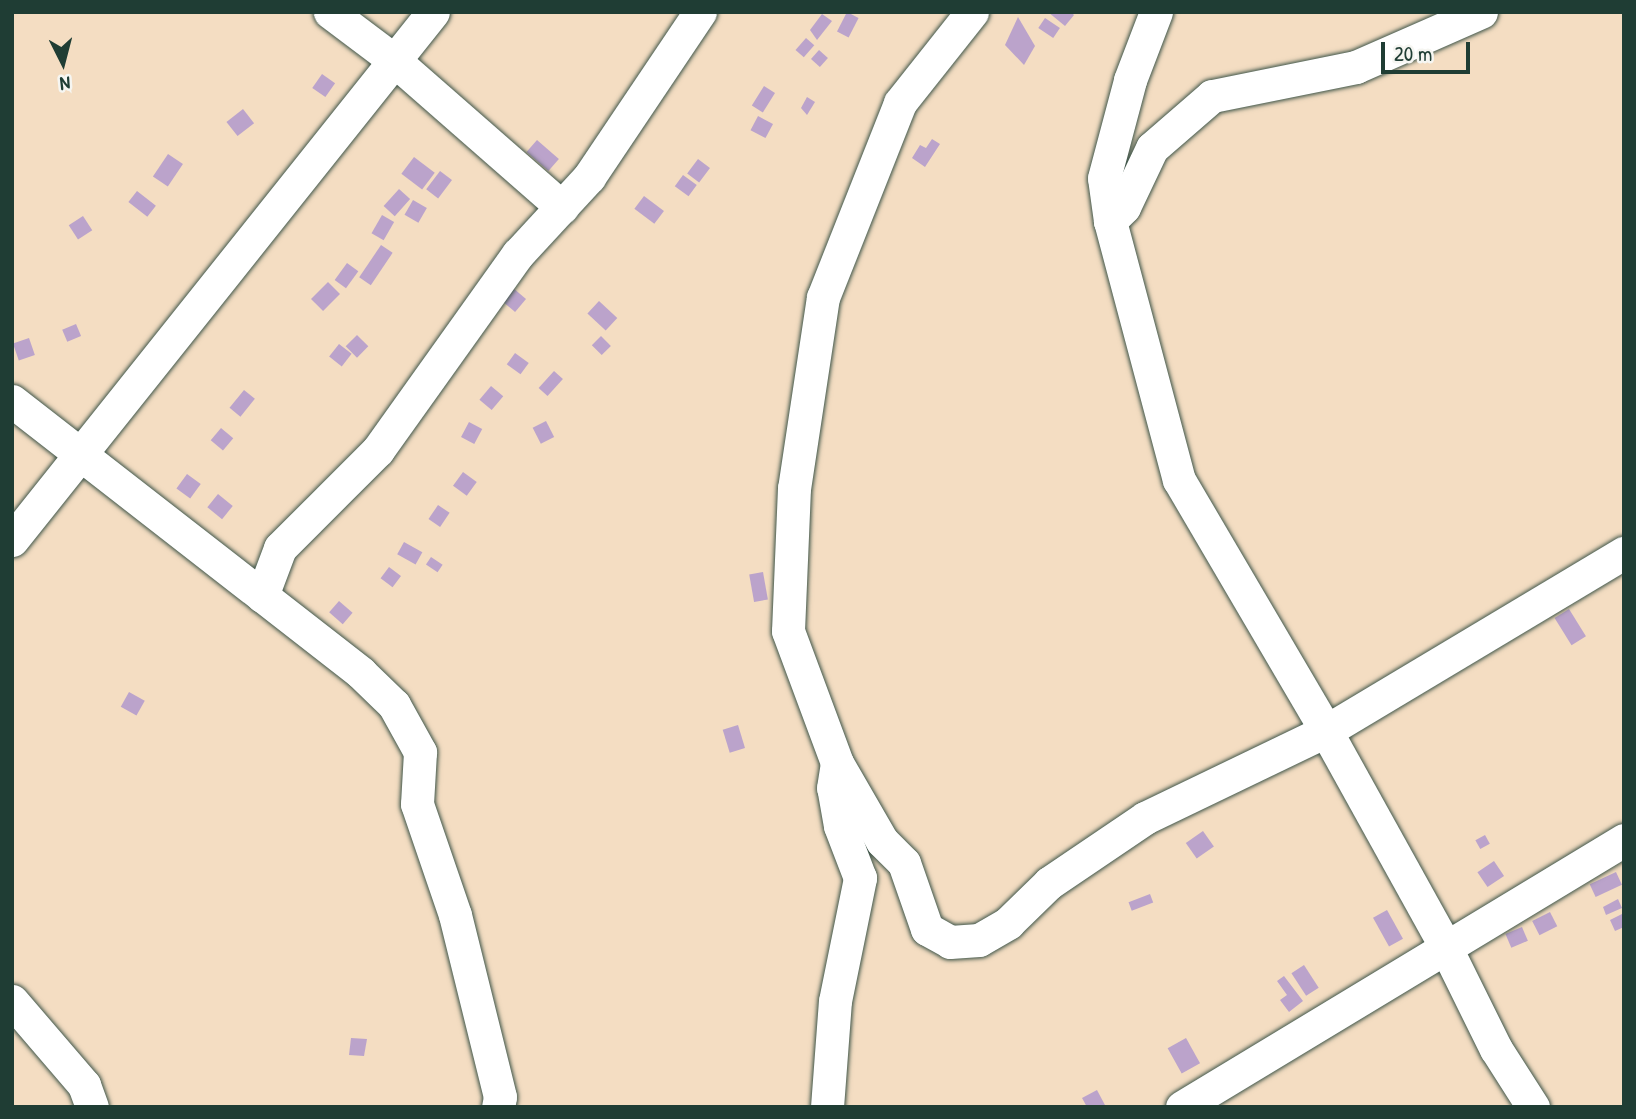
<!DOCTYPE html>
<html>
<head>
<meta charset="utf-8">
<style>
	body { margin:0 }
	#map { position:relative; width:1636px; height:1119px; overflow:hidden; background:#f4ddc2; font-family:"Patrick Hand",sans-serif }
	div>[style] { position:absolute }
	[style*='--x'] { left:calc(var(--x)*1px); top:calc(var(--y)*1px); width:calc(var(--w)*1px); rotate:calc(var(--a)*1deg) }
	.building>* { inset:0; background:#bba3cb; transform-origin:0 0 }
	.roads { filter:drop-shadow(0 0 2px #3f5549) drop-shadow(0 0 2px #3f5549) }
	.minor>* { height:33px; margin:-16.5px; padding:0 16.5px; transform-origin:16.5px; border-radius:16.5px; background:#fff }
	span { translate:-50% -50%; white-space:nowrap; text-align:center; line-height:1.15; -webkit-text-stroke:5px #f6f6f2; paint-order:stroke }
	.frame { position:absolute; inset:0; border:14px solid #1f3d34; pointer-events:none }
	.north { position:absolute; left:28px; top:28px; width:70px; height:70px; -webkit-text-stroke:5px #f6f6f2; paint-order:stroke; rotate:174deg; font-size:19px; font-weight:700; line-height:28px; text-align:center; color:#1f3d34 }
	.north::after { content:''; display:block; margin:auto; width:24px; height:32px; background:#1f3d34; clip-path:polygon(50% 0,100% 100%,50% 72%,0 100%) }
	.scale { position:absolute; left:1381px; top:42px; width:89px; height:32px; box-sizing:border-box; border:4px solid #1f3d34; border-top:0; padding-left:9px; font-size:21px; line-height:24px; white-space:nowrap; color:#1f3d34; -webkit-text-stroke:5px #f6f6f2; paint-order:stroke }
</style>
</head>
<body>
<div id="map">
	<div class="building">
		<i style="left:847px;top:12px;width:13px;height:22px;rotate:27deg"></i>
		<i style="clip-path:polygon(1048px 12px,1071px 12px,1074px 15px,1065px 26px)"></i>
		<i style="clip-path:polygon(822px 14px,832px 21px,817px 40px,810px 30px)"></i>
		<i style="clip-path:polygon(1018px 17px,1035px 46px,1024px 65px,1005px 45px)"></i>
		<i style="left:1045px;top:18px;width:18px;height:12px;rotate:34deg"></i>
		<i style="left:806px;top:38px;width:11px;height:16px;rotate:41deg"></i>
		<i style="left:819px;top:50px;width:12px;height:12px;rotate:42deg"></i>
		<i style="left:322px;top:74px;width:16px;height:17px;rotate:35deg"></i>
		<i style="left:764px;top:86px;width:13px;height:23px;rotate:32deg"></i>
		<i style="clip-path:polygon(807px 97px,815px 102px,807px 115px,801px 108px)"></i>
		<i style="left:243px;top:109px;width:18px;height:21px;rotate:52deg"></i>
		<i style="left:758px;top:116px;width:17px;height:16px;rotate:28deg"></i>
		<i style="clip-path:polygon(932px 139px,940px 144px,925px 167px,912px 158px,920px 145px,926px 148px)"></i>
		<i style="left:537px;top:140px;width:29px;height:16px;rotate:41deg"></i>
		<i style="left:168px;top:154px;width:18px;height:27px;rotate:34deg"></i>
		<i style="left:414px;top:157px;width:26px;height:21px;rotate:37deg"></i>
		<i style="left:698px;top:159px;width:15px;height:18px;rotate:37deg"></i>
		<i style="left:440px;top:171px;width:15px;height:23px;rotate:37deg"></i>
		<i style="left:683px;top:175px;width:17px;height:14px;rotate:36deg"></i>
		<i style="left:399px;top:189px;width:15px;height:23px;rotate:42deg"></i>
		<i style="left:137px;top:191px;width:24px;height:14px;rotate:38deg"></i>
		<i style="left:644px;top:196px;width:25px;height:16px;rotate:37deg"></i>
		<i style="left:413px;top:200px;width:16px;height:17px;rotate:30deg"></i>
		<i style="left:382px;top:215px;width:14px;height:21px;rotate:30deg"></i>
		<i style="left:83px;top:216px;width:17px;height:17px;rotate:57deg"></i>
		<i style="left:381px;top:245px;width:14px;height:39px;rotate:34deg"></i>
		<i style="left:347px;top:263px;width:14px;height:21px;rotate:36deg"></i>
		<i style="left:328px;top:282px;width:17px;height:24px;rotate:45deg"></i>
		<i style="left:513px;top:288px;width:17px;height:17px;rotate:40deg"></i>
		<i style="left:599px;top:301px;width:25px;height:17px;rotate:43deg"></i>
		<i style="left:76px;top:324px;width:13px;height:15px;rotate:67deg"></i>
		<i style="left:357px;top:335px;width:16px;height:16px;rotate:45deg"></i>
		<i style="left:601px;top:336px;width:14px;height:13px;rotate:45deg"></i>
		<i style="left:29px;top:338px;width:18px;height:17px;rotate:71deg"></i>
		<i style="left:339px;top:344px;width:16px;height:16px;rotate:38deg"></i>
		<i style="left:515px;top:353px;width:17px;height:14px;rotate:36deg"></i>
		<i style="left:554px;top:371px;width:12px;height:23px;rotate:42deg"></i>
		<i style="left:491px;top:386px;width:16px;height:18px;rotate:40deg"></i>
		<i style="left:244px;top:390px;width:14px;height:23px;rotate:39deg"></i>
		<i style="left:546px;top:421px;width:18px;height:15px;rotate:63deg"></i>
		<i style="left:469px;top:422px;width:15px;height:17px;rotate:28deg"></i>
		<i style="left:221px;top:428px;width:16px;height:16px;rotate:40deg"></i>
		<i style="left:463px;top:472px;width:17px;height:17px;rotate:36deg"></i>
		<i style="left:187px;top:474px;width:17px;height:18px;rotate:36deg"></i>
		<i style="left:218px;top:494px;width:19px;height:17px;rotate:39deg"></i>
		<i style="left:438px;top:505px;width:14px;height:17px;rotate:34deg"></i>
		<i style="left:404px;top:542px;width:21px;height:14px;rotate:29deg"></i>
		<i style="left:431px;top:557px;width:14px;height:9px;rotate:34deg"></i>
		<i style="left:389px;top:567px;width:15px;height:14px;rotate:37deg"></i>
		<i style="left:763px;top:572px;width:28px;height:14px;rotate:80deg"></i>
		<i style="left:339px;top:601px;width:18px;height:15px;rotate:41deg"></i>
		<i style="left:1569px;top:609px;width:32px;height:17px;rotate:58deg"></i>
		<i style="left:129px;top:692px;width:18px;height:17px;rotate:29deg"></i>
		<i style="left:738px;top:725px;width:24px;height:16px;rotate:73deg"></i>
		<i style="left:1203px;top:831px;width:19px;height:21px;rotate:55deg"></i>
		<i style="left:1485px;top:835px;width:10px;height:11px;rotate:61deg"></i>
		<i style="left:1494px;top:861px;width:18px;height:20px;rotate:56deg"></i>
		<i style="left:1616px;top:872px;width:14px;height:29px;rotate:65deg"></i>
		<i style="left:1150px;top:894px;width:9px;height:23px;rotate:69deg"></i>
		<i style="clip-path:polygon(1618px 899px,1622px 908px,1606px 915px,1603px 907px)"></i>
		<i style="left:1387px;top:910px;width:33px;height:16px;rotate:61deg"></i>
		<i style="left:1550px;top:912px;width:16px;height:20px;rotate:63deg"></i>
		<i style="clip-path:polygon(1624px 913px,1624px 927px,1615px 931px,1610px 920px)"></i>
		<i style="left:1522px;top:927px;width:15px;height:18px;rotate:67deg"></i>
		<i style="left:1304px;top:965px;width:27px;height:15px;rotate:57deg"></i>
		<i style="clip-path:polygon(1284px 976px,1303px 1001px,1289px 1012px,1280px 1000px,1287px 995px,1277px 981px)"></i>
		<i style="clip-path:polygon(351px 1038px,367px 1039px,364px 1056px,349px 1055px)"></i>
		<i style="left:1186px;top:1038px;width:29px;height:21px;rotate:61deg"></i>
		<i style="clip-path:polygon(1097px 1090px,1106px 1107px,1087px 1107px,1082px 1098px)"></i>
	</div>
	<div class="roads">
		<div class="minor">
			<i style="--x:330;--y:12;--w:81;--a:37"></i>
			<i style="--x:395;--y:61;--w:222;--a:41.2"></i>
			<i style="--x:972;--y:12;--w:116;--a:128.4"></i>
			<i style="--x:900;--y:103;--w:209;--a:111.6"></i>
			<i style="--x:823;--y:297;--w:193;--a:98.6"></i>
			<i style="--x:794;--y:488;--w:143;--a:92.4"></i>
			<i style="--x:788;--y:631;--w:141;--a:69.6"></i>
			<i style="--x:837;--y:763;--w:90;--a:60"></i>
			<i style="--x:882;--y:841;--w:31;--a:45"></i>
			<i style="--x:904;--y:863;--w:70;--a:70.8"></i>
			<i style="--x:927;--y:929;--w:26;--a:29"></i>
			<i style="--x:950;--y:942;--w:29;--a:-4"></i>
			<i style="--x:979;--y:940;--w:34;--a:-30"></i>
			<i style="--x:1008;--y:923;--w:57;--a:-44.3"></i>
			<i style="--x:1049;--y:883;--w:116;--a:-34.1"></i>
			<i style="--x:1145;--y:818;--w:201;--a:-25.7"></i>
			<i style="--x:1326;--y:731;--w:347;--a:-30.9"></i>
			<i style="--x:1481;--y:12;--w:137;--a:156.3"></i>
			<i style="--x:1356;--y:67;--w:147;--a:168.6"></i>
			<i style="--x:1212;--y:96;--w:79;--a:139.1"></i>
			<i style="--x:1152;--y:148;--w:65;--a:115.4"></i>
			<i style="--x:1124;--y:207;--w:20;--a:135"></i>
			<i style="--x:1110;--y:221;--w:268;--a:75.1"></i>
			<i style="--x:1179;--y:480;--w:291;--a:59.6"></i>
			<i style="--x:1326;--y:731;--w:246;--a:61"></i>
			<i style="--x:1445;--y:946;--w:115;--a:63.7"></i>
			<i style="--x:1496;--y:1049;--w:69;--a:57.5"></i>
			<i style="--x:1110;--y:221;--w:43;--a:-97.9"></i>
			<i style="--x:1104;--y:178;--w:101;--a:-75.1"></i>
			<i style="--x:1130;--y:80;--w:73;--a:-69.1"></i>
			<i style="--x:12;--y:401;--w:442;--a:37.9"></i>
			<i style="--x:361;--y:673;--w:46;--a:44.1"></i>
			<i style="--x:394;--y:705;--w:54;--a:61"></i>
			<i style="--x:420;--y:752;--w:52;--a:93.3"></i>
			<i style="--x:417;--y:804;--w:117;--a:71.1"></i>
			<i style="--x:455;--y:915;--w:187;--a:76.1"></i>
			<i style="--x:500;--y:1097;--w:10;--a:101"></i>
			<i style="--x:12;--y:540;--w:675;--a:-51.43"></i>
			<i style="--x:262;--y:596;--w:51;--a:-69.4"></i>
			<i style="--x:280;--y:548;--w:139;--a:-45"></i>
			<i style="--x:378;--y:450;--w:241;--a:-54.5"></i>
			<i style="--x:518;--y:254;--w:105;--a:-47.3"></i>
			<i style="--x:589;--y:177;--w:199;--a:-56.1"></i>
			<i style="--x:12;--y:1001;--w:111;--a:49.4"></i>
			<i style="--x:84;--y:1085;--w:23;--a:70"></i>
			<i style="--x:827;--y:1107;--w:106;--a:-85.7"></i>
			<i style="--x:835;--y:1001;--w:126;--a:-78.5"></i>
			<i style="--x:860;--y:878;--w:56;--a:-111"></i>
			<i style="--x:840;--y:826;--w:39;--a:-100"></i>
			<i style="--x:833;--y:788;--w:25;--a:-81"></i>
			<i style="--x:1182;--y:1107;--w:516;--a:-31.14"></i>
		</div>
	</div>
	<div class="frame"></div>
	<div class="north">N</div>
	<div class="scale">20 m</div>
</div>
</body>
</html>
